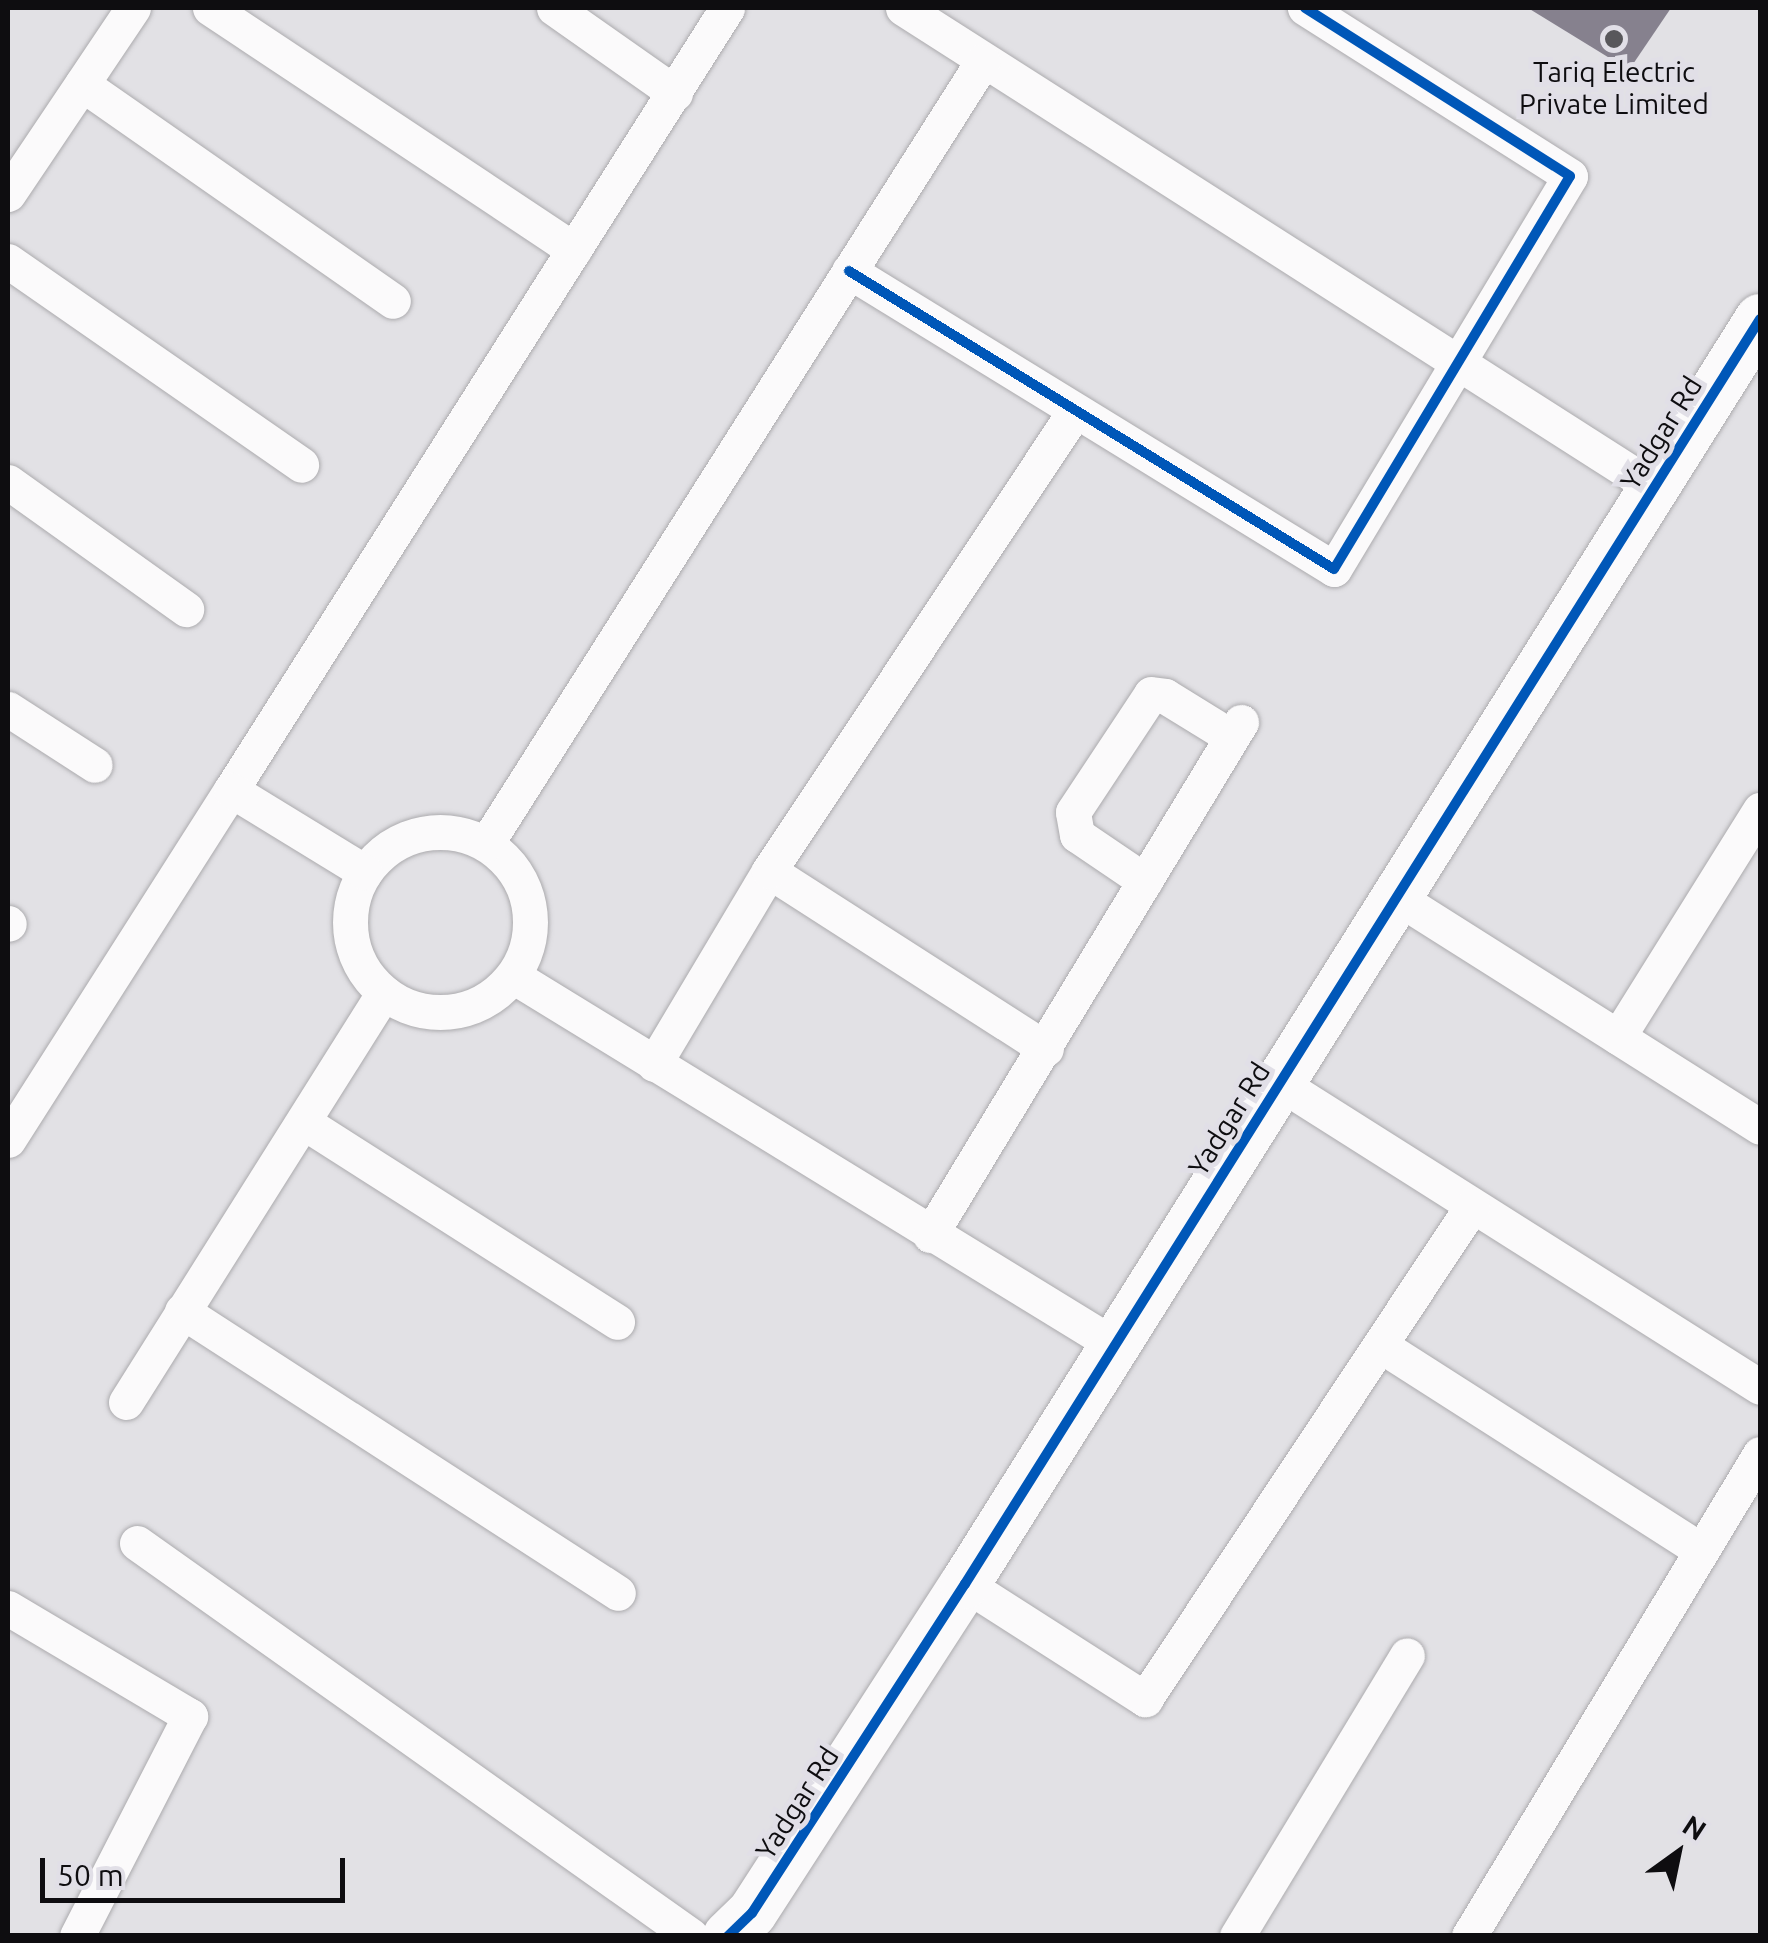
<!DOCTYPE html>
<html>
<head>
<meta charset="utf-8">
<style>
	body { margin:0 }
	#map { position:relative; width:1768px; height:1943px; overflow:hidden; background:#e2e1e5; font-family:Ubuntu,sans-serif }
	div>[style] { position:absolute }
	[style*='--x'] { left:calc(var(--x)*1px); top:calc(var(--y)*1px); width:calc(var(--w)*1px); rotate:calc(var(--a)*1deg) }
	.building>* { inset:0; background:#86818e }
	.roads { filter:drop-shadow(0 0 2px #acabae) drop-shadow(0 0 2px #acabae) }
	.street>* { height:35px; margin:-17.5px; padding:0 17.5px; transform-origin:17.5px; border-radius:17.5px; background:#fbfafb }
	.street>.ring { margin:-17.5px; padding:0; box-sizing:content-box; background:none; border:35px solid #fbfafb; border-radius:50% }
	.secondary>* { height:50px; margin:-25px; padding:0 25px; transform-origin:25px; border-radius:25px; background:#fbfafb }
	.cycleway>* { height:10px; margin:-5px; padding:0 5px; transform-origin:5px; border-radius:5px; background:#0057b8 }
	.dots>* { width:28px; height:28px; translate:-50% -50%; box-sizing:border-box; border:5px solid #e1dfe7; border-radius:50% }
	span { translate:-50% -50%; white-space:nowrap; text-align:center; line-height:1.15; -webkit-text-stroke:10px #e1dfe7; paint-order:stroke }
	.poi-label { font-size:28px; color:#0e0d10 }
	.street-label { font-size:28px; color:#0e0d10 }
	.frame { position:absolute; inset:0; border:10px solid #0e0d10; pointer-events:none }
	.north { position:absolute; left:1628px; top:1803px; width:100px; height:100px; -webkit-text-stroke:8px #e1dfe7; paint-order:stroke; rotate:33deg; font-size:28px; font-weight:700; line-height:40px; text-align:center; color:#0e0d10 }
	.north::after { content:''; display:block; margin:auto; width:35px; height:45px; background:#0e0d10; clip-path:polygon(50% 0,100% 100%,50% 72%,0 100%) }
	.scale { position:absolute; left:40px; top:1858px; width:305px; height:45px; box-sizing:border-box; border:5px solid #0e0d10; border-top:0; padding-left:12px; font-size:30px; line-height:35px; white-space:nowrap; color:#0e0d10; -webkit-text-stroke:8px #e1dfe7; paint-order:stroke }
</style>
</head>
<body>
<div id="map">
	<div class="building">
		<i style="clip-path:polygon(1528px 8px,1671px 8px,1629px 70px)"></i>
	</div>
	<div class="roads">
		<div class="street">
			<i style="--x:210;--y:8;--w:437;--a:33.6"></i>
			<i style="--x:554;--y:8;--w:148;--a:35.1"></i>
			<i style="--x:903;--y:8;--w:890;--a:32.57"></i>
			<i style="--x:82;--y:84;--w:379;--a:34.9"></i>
			<i style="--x:8;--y:194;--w:224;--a:-56.1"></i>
			<i style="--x:8;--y:261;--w:357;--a:34.8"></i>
			<i style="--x:849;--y:271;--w:569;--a:31.57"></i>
			<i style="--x:1334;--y:569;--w:458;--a:-59"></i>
			<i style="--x:1570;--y:176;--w:314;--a:-147.6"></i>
			<i style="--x:8;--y:482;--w:219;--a:35.5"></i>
			<i style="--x:8;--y:709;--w:103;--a:32.8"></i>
			<i style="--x:231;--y:790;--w:926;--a:-57.61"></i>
			<i class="ring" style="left:350px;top:832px;width:145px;height:145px"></i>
			<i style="--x:486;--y:844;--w:927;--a:-57.6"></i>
			<i style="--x:769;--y:871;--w:329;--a:32.7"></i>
			<i style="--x:1145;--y:881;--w:82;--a:-145.9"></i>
			<i style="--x:1077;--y:835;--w:23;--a:-100"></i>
			<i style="--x:1073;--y:812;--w:141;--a:-56.5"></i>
			<i style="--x:1151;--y:694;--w:14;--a:8"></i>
			<i style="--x:1165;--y:696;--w:76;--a:31.6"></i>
			<i style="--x:1395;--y:896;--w:432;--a:32.3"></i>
			<i style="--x:8;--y:923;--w:1;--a:45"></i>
			<i style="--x:513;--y:976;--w:707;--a:31.53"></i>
			<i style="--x:1618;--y:1037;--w:268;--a:-58"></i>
			<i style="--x:654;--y:1064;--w:225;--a:-59.2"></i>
			<i style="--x:769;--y:871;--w:552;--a:-56.37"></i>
			<i style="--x:1278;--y:1082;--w:570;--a:32.32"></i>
			<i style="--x:305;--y:1123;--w:370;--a:32.5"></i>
			<i style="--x:8;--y:1140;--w:415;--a:-57.5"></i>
			<i style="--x:231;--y:790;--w:157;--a:31.5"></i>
			<i style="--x:930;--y:1235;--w:600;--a:-58.77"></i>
			<i style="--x:182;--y:1311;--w:519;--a:32.89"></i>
			<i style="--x:1380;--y:1345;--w:381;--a:32.6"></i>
			<i style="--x:126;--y:1402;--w:484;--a:-57.8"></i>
			<i style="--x:137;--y:1543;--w:679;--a:35.35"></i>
			<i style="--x:965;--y:1584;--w:214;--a:32.6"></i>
			<i style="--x:1145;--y:1699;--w:592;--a:-56.44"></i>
			<i style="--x:8;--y:1608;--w:212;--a:30.7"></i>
			<i style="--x:190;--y:1716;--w:247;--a:117.2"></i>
			<i style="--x:1237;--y:1936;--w:328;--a:-58.8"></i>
			<i style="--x:1469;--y:1936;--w:563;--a:-58.88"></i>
		</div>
		<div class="secondary">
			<i style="--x:728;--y:1936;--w:33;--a:-44"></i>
			<i style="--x:752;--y:1913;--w:392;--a:-57.1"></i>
			<i style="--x:965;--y:1584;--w:1494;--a:-57.85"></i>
		</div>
	</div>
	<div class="cycleway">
		<i style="--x:849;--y:271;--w:569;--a:31.57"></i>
		<i style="--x:1334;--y:569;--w:458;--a:-59"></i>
		<i style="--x:1570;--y:176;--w:314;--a:-147.6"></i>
		<i style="--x:728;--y:1936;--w:33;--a:-44"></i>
		<i style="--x:752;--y:1913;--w:392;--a:-57.1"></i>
		<i style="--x:965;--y:1584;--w:1494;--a:-57.85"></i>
	</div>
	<div class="dots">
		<i style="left:1614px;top:39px;background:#58575b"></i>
	</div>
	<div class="poi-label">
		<span style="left:1614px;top:88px">Tariq Electric<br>Private Limited</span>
	</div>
	<div class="street-label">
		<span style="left:1661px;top:433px;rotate:-58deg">Yadgar Rd</span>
		<span style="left:1229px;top:1119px;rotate:-58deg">Yadgar Rd</span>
		<span style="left:797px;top:1803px;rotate:-57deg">Yadgar Rd</span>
	</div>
	<div class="frame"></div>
	<div class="north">N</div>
	<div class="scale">50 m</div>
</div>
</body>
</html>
